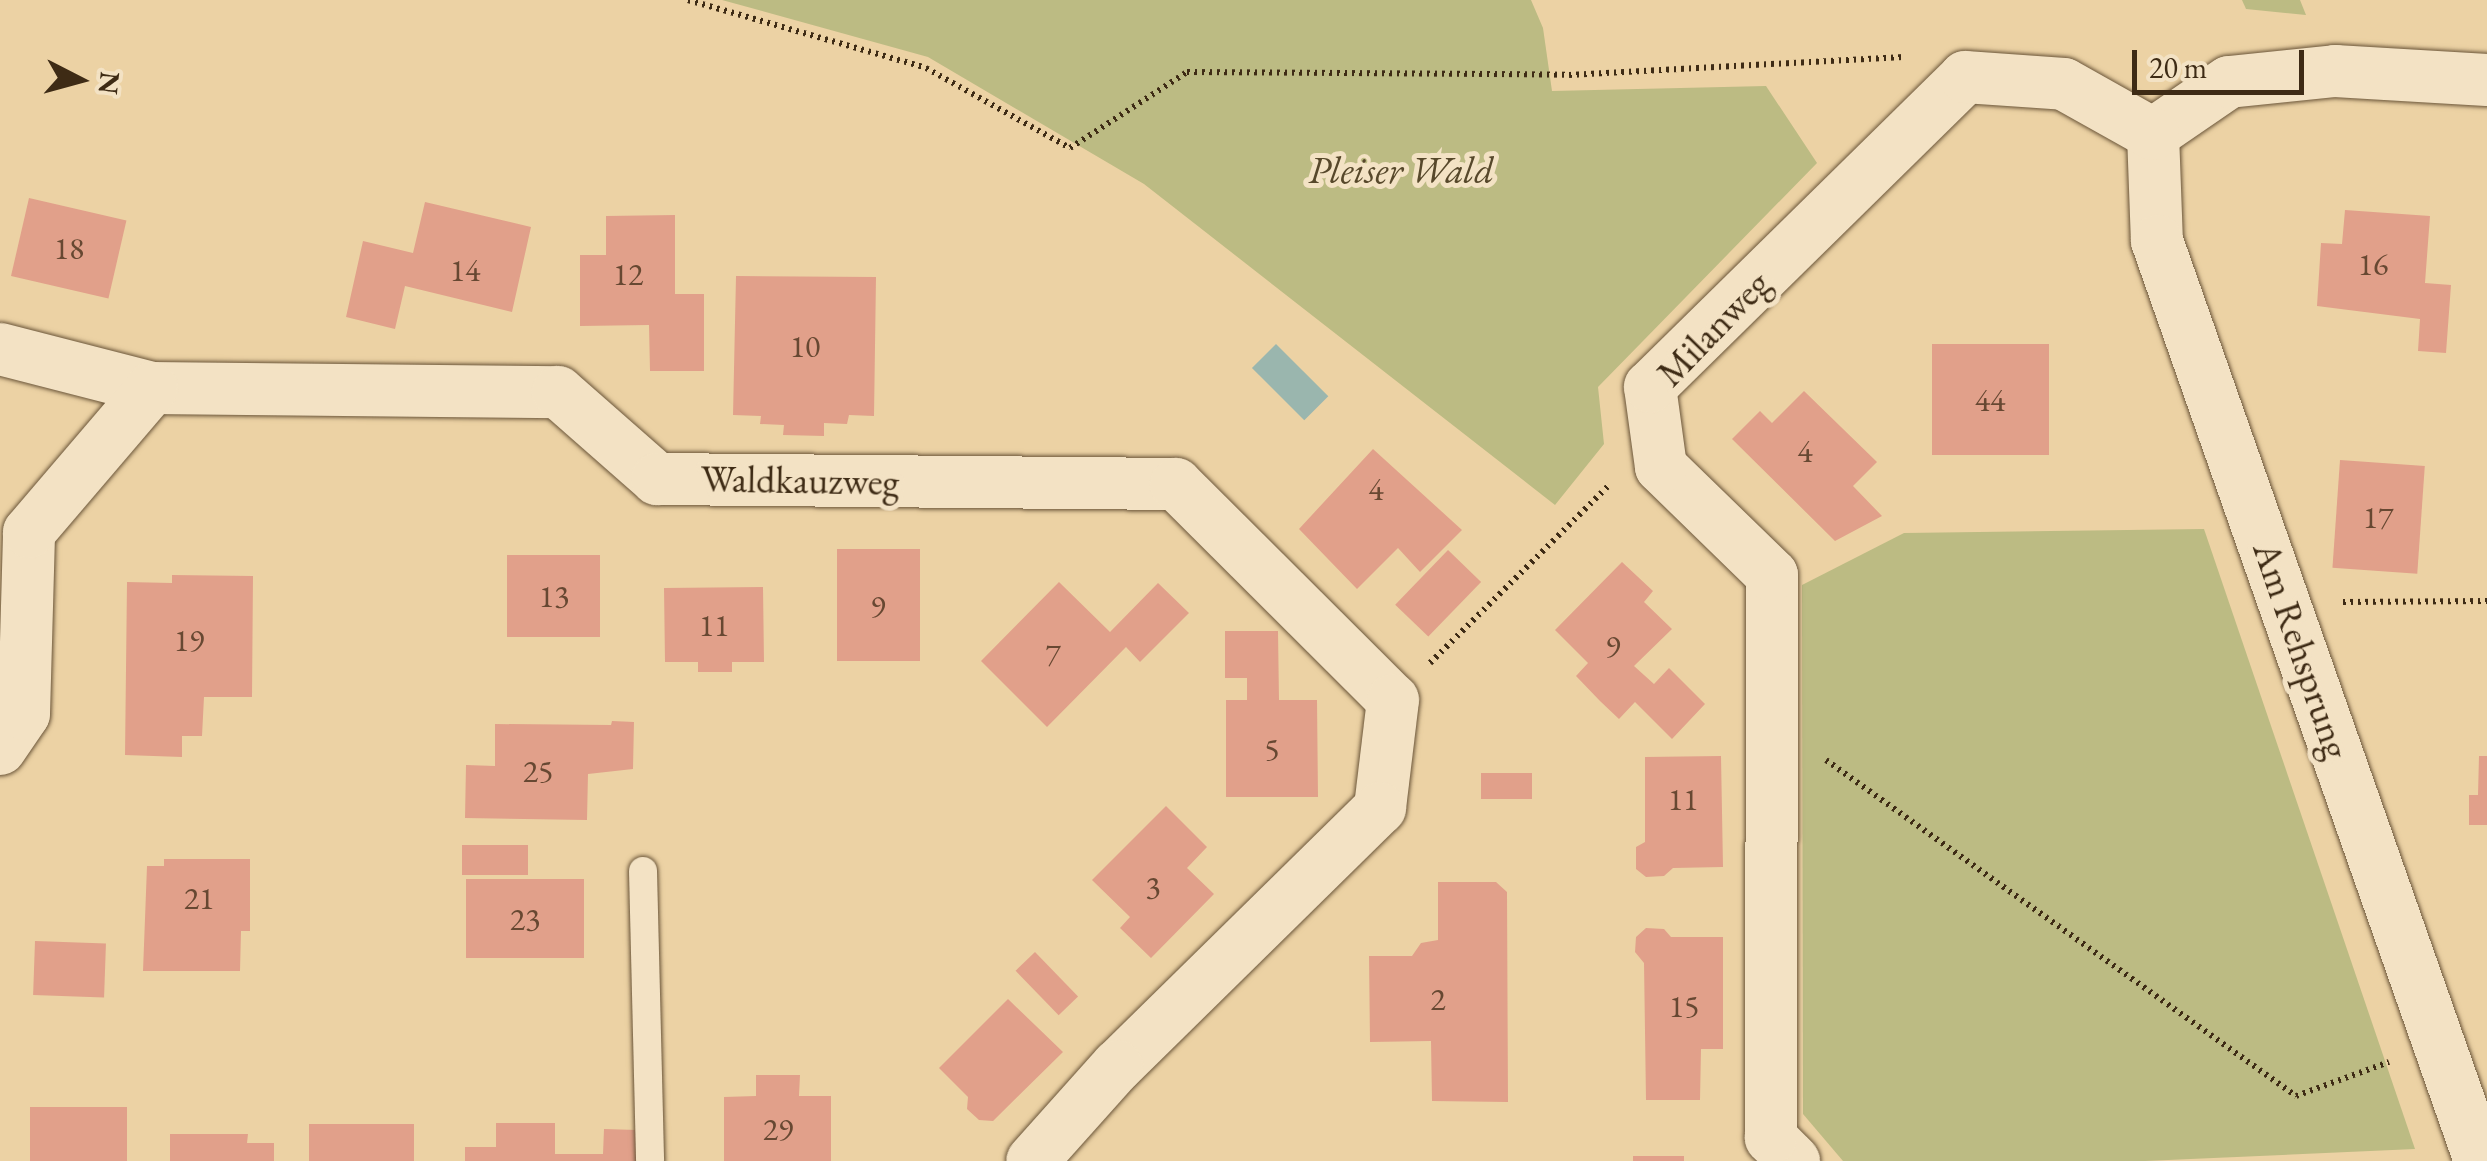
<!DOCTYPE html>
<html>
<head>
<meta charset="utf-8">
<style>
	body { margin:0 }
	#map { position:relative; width:2487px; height:1161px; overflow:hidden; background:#ecd2a4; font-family:"EB Garamond",serif }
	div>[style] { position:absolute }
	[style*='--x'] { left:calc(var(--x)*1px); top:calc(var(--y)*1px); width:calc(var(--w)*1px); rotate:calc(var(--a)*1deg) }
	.green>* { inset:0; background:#bcbb83 }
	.water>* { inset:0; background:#9ab6ae; transform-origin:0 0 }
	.building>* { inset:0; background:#e1a08a; transform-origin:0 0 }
	.path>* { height:6px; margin-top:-3px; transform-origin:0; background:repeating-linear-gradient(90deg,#3e2b15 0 2.5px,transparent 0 7.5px) }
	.roads { filter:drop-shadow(0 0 2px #6a5539) drop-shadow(0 0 2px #6a5539) }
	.service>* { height:28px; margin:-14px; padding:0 14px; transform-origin:14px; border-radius:14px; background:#f3e2c4 }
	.minor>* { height:52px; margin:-26px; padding:0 26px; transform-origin:26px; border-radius:26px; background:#f3e2c4 }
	span { translate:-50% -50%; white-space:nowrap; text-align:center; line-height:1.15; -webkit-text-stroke:10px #f3e2c4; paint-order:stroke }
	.number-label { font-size:32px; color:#674832 }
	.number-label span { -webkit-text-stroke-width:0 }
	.park-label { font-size:38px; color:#57482b; font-style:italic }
	.street-label { font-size:38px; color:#3e2b15 }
	.north { position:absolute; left:30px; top:30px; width:100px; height:100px; -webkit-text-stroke:8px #f3e2c4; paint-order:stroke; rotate:96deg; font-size:28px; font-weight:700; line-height:40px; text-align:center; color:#3e2b15 }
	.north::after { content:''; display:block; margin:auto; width:35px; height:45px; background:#3e2b15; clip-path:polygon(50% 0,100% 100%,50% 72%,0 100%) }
	.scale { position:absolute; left:2132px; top:50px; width:172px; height:45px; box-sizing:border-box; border:5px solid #3e2b15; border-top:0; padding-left:12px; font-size:30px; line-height:35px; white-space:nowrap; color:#3e2b15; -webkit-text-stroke:8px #f3e2c4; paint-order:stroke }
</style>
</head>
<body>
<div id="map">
	<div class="green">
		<i style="clip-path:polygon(722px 0,1531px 0,1543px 28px,1552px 91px,1766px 86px,1817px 163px,1598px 387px,1604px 444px,1555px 505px,1144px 184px,928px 57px)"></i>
		<i style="clip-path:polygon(2242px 0,2300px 0,2306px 15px,2246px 9px)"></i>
		<i style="clip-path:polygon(2204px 529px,2415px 1149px,2145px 1161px,1843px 1161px,1803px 1114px,1802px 585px,1904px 533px)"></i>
	</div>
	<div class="water">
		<i style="left:1276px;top:344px;width:74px;height:34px;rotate:45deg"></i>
	</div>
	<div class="building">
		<i style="left:29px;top:198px;width:100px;height:80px;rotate:13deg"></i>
		<i style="clip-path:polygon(425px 202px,531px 227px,512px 312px,405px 286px,395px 329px,346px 317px,363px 241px,413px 253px)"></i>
		<i style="clip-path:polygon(2345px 210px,2430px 216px,2425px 283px,2451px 285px,2446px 353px,2418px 351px,2420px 319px,2317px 306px,2321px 243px,2342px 244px)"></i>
		<i style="clip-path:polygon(675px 215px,675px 294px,704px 294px,704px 371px,650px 371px,649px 325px,580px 326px,580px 255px,606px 255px,606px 216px)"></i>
		<i style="clip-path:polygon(736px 276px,876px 277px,874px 416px,849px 415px,847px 424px,824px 423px,824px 436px,783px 435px,784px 425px,760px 424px,761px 416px,733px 415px)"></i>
		<i style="left:1932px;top:344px;width:117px;height:111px"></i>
		<i style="clip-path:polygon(1804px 391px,1877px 462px,1853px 486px,1882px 516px,1835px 541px,1732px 439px,1760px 411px,1772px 423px)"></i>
		<i style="clip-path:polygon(1373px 449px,1462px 530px,1420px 572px,1398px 548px,1357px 589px,1299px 529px)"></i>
		<i style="left:2340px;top:460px;width:85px;height:108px;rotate:4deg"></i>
		<i style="left:920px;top:549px;width:112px;height:83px;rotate:90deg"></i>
		<i style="left:1448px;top:550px;width:46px;height:76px;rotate:44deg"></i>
		<i style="left:600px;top:555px;width:82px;height:93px;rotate:90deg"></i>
		<i style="clip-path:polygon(1622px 562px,1653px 591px,1644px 602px,1672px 629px,1634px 666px,1654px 684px,1669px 668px,1705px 704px,1672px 739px,1635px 702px,1619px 719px,1600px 701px,1576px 676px,1588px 663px,1555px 630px)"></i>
		<i style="clip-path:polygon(172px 575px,253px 576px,252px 697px,204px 697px,202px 736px,182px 736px,182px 757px,125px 755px,127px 582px,172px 583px)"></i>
		<i style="clip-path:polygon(1059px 582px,1110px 632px,1158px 583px,1189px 613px,1140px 662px,1126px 647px,1047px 727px,981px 661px)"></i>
		<i style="clip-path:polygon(763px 587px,764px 662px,732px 662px,732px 672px,698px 672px,698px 662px,665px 662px,664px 588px)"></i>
		<i style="clip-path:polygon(1225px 631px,1278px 631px,1279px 700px,1317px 700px,1318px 797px,1226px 797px,1226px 700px,1247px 700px,1247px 678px,1225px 678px)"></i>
		<i style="clip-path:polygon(612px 721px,634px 722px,633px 769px,588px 774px,587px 820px,465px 818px,466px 765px,495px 766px,495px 724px,611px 725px)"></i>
		<i style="clip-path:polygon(1721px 756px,1723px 867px,1673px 868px,1664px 876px,1646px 877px,1636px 869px,1636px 847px,1645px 842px,1645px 757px)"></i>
		<i style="clip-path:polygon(2479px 756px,2487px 756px,2487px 825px,2469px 825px,2469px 795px,2478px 795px)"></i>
		<i style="left:1481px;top:773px;width:51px;height:26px"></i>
		<i style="clip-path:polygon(1166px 806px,1207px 847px,1187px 868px,1214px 894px,1151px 958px,1120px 928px,1130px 917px,1092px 880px)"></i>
		<i style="left:462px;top:845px;width:66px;height:30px"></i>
		<i style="clip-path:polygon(164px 859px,250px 859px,250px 931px,241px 931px,240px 971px,143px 971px,147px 866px,164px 866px)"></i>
		<i style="left:466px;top:879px;width:118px;height:79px"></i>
		<i style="clip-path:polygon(1438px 882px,1496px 882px,1507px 892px,1508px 1102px,1432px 1101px,1431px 1041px,1370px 1042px,1369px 956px,1412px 956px,1421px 943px,1438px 940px)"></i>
		<i style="clip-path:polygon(1646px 928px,1664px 929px,1671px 937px,1723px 937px,1723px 1049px,1701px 1049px,1700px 1100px,1646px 1100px,1644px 963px,1635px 952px,1636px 937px)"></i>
		<i style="left:35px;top:941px;width:71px;height:54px;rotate:2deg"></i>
		<i style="left:1035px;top:952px;width:62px;height:27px;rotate:46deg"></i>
		<i style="clip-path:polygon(1008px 999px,1063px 1052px,993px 1121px,979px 1120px,967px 1109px,968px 1097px,939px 1068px)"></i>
		<i style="clip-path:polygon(756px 1075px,800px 1075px,799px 1096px,831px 1096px,831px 1161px,724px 1161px,724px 1097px,756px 1096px)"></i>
		<i style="left:30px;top:1107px;width:97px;height:54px"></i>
		<i style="clip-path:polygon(496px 1123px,555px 1123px,555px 1154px,603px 1154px,604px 1129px,637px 1130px,636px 1161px,465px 1161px,465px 1147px,496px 1147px)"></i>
		<i style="left:414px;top:1124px;width:37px;height:105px;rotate:90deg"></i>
		<i style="clip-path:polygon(170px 1134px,248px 1134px,247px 1143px,274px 1143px,274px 1161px,170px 1161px)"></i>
		<i style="left:1633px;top:1156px;width:51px;height:5px"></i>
	</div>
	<div class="path">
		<i style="--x:688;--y:0;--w:248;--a:15.9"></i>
		<i style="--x:926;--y:68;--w:165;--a:29.1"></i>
		<i style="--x:1070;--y:148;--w:140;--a:-33"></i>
		<i style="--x:1187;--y:72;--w:382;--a:0.4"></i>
		<i style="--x:1569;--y:75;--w:335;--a:-3.1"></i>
		<i style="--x:2343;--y:602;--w:144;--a:-0.4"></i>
		<i style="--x:1430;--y:663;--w:252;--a:-44.8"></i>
		<i style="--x:1826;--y:760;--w:578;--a:35.56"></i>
		<i style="--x:2296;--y:1096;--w:99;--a:-20.1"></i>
	</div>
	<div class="roads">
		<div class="service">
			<i style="--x:643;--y:871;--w:290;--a:88.6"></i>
		</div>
		<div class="minor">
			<i style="--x:2153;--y:134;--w:107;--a:87.9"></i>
			<i style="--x:2157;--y:241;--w:975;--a:70.65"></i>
			<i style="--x:2153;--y:134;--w:92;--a:-34.4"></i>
			<i style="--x:2229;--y:82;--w:107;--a:-5.9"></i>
			<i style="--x:2335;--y:71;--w:152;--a:3.4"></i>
			<i style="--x:0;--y:349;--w:157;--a:14.4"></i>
			<i style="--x:152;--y:388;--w:406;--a:0.6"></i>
			<i style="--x:558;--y:392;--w:132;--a:41.3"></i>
			<i style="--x:657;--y:479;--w:519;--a:0.55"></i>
			<i style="--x:1176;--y:484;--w:306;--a:44.9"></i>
			<i style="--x:1393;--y:700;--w:109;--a:96.9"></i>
			<i style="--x:1380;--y:808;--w:368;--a:135.5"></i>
			<i style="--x:1117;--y:1066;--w:127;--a:131.8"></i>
			<i style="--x:0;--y:749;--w:42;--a:-55.6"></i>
			<i style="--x:24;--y:714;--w:182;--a:-88.4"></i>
			<i style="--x:29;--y:532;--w:189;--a:-49.5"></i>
			<i style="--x:1794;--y:1161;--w:33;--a:-135"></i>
			<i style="--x:1771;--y:1138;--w:563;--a:-89.9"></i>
			<i style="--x:1772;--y:575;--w:155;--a:-135.8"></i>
			<i style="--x:1661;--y:467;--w:81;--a:-97.8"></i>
			<i style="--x:1650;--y:387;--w:442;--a:-44.5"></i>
			<i style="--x:1965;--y:77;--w:99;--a:4"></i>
			<i style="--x:2064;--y:84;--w:102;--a:29.3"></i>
		</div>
	</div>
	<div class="number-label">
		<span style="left:69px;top:248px">18</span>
		<span style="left:2373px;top:264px">16</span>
		<span style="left:465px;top:270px">14</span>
		<span style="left:628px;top:274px">12</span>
		<span style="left:805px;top:346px">10</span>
		<span style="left:1990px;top:400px">44</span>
		<span style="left:1805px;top:451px">4</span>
		<span style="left:1376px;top:489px">4</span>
		<span style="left:2378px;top:517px">17</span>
		<span style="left:554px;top:596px">13</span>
		<span style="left:878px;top:606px">9</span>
		<span style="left:714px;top:625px">11</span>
		<span style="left:189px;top:640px">19</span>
		<span style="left:1613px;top:646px">9</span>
		<span style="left:1053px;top:654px">7</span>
		<span style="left:1272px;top:749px">5</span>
		<span style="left:538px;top:771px">25</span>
		<span style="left:1683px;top:799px">11</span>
		<span style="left:1153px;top:887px">3</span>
		<span style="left:199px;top:898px">21</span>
		<span style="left:525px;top:919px">23</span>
		<span style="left:1438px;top:999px">2</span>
		<span style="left:1684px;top:1006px">15</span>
		<span style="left:778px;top:1129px">29</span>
	</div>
	<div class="park-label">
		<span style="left:1401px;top:170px">Pleiser Wald</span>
	</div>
	<div class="street-label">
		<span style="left:1713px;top:328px;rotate:-46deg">Milanweg</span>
		<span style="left:800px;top:480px;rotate:1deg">Waldkauzweg</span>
		<span style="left:2302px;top:650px;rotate:71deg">Am Rehsprung</span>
	</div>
	<div class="north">N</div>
	<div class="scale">20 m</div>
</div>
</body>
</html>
